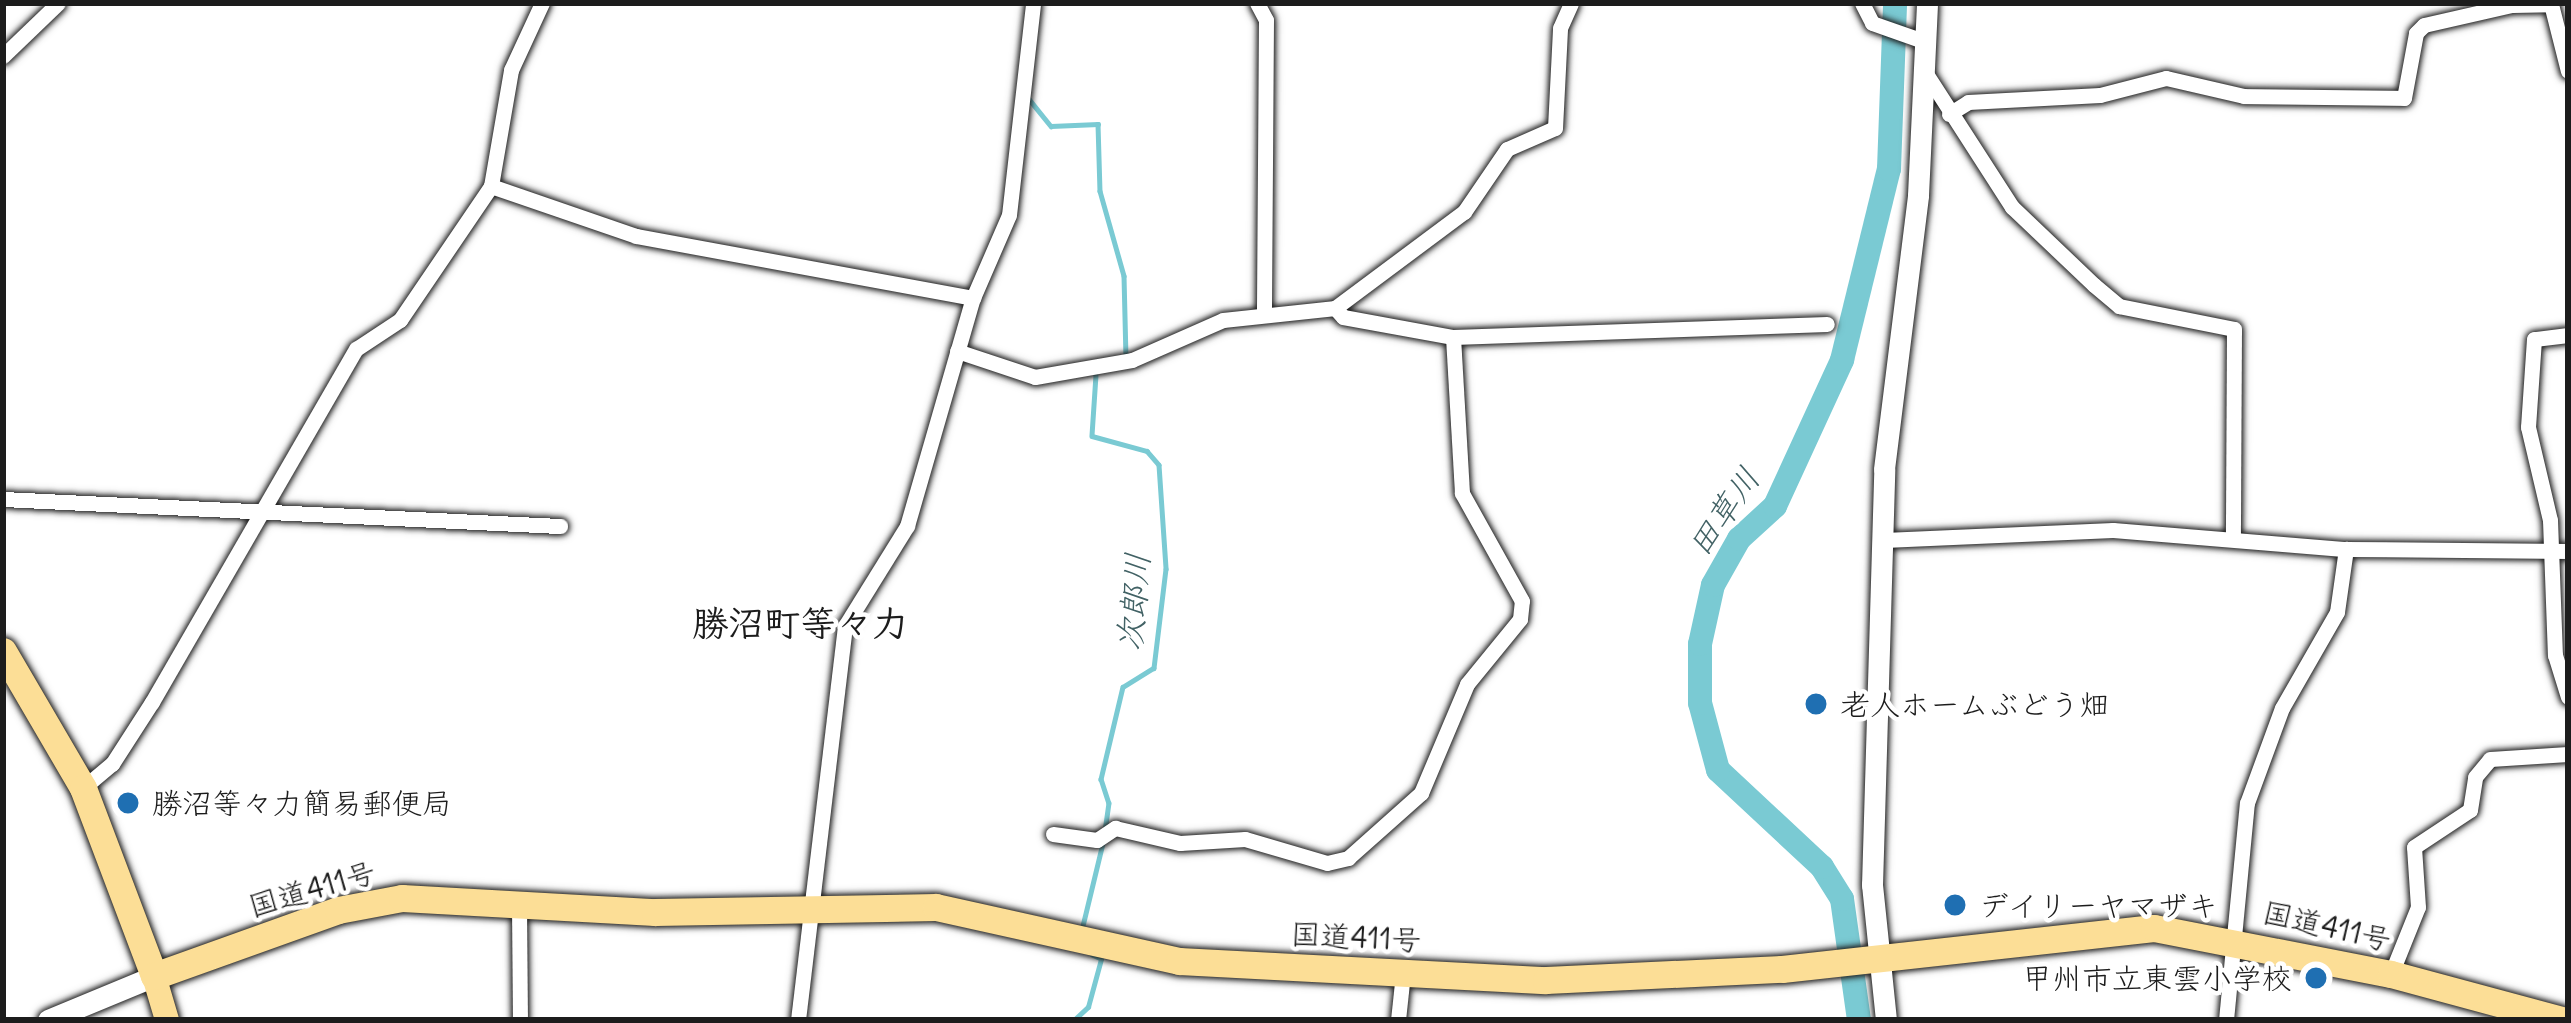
<!DOCTYPE html>
<html>
<head>
<meta charset="utf-8">
<style>
	body { margin:0 }
	#map { position:relative; width:2571px; height:1023px; overflow:hidden; background:#fff; font-family:Delius,"Klee One",sans-serif }
	div>[style] { position:absolute }
	[style*='--x'] { left:calc(var(--x)*1px); top:calc(var(--y)*1px); width:calc(var(--w)*1px); rotate:calc(var(--a)*1deg) }
	.stream>* { height:4.5px; margin:-2.25px; padding:0 2.25px; transform-origin:2.25px; border-radius:2.25px; background:#7acad3 }
	.river>* { height:24px; margin:-12px; padding:0 12px; transform-origin:12px; border-radius:12px; background:#7acad3 }
	.roads { filter:drop-shadow(0 0 3px #1c1c1c) drop-shadow(0 0 3px #1c1c1c) }
	.street>* { height:15px; margin:-7.5px; padding:0 7.5px; transform-origin:7.5px; border-radius:7.5px; background:#fff }
	.secondary>* { height:21px; margin:-10.5px; padding:0 10.5px; transform-origin:10.5px; border-radius:10.5px; background:#fff }
	.primary>* { height:24px; margin:-12px; padding:0 12px; transform-origin:12px; border-radius:12px; background:#fcde96 }
	.highway>* { height:27px; margin:-13.5px; padding:0 13.5px; transform-origin:13.5px; border-radius:13.5px; background:#fcde96 }
	.dots>* { width:33px; height:33px; translate:-50% -50%; box-sizing:border-box; border:6px solid #fff; border-radius:50% }
	span { translate:-50% -50%; white-space:nowrap; text-align:center; line-height:1.15; -webkit-text-stroke:9px #fff; paint-order:stroke }
	.poi-label { font-size:30px; color:#1c1c1c }
	.left { translate:0 -50%; text-align:left }
	.right { translate:-100% -50%; text-align:right }
	.street-label { font-size:30px; color:#1c1c1c }
	.water-label { font-size:33px; color:#426265; font-style:italic }
	.quarter-label { font-size:36px; color:#1c1c1c; font-weight:700 }
	.frame { position:absolute; inset:0; border:6px solid #1c1c1c; pointer-events:none }
</style>
</head>
<body>
<div id="map">
	<div class="stream">
		<i style="--x:1029;--y:99;--w:35;--a:51"></i>
		<i style="--x:1051;--y:126;--w:47;--a:-2.4"></i>
		<i style="--x:1098;--y:124;--w:67;--a:88.3"></i>
		<i style="--x:1100;--y:191;--w:88;--a:74.2"></i>
		<i style="--x:1124;--y:276;--w:80;--a:88.6"></i>
		<i style="--x:1096;--y:375;--w:61;--a:93.8"></i>
		<i style="--x:1092;--y:436;--w:57;--a:15.3"></i>
		<i style="--x:1147;--y:451;--w:18;--a:49"></i>
		<i style="--x:1159;--y:465;--w:104;--a:86.1"></i>
		<i style="--x:1166;--y:569;--w:100;--a:96.9"></i>
		<i style="--x:1154;--y:668;--w:36;--a:148"></i>
		<i style="--x:1123;--y:687;--w:95;--a:103.4"></i>
		<i style="--x:1101;--y:779;--w:25;--a:72"></i>
		<i style="--x:1109;--y:803;--w:27;--a:98"></i>
		<i style="--x:1082;--y:928;--w:89;--a:-76.4"></i>
		<i style="--x:1074;--y:1020;--w:19;--a:-43"></i>
		<i style="--x:1088;--y:1007;--w:50;--a:-74.8"></i>
		<i style="--x:1101;--y:959;--w:10;--a:-156"></i>
	</div>
	<div class="river">
		<i style="--x:1859;--y:1020;--w:122;--a:-98"></i>
		<i style="--x:1842;--y:899;--w:38;--a:-122"></i>
		<i style="--x:1822;--y:867;--w:142;--a:-137"></i>
		<i style="--x:1718;--y:770;--w:69;--a:-105"></i>
		<i style="--x:1700;--y:703;--w:59;--a:-90"></i>
		<i style="--x:1700;--y:644;--w:60;--a:-77.6"></i>
		<i style="--x:1713;--y:585;--w:53;--a:-60.5"></i>
		<i style="--x:1739;--y:539;--w:49;--a:-42.5"></i>
		<i style="--x:1775;--y:506;--w:161;--a:-65.3"></i>
		<i style="--x:1842;--y:360;--w:197;--a:-76.2"></i>
		<i style="--x:1889;--y:169;--w:166;--a:-87.9"></i>
	</div>
	<div class="roads">
		<div class="street">
			<i style="--x:1257;--y:3;--w:19;--a:62"></i>
			<i style="--x:1266;--y:20;--w:292;--a:90.4"></i>
			<i style="--x:1862;--y:3;--w:22;--a:63"></i>
			<i style="--x:1872;--y:23;--w:57;--a:19.4"></i>
			<i style="--x:3;--y:56;--w:76;--a:-43.9"></i>
			<i style="--x:1925;--y:72;--w:161;--a:57.2"></i>
			<i style="--x:2012;--y:207;--w:113;--a:43.6"></i>
			<i style="--x:2094;--y:285;--w:33;--a:40"></i>
			<i style="--x:2119;--y:306;--w:117;--a:11.3"></i>
			<i style="--x:2234;--y:329;--w:208;--a:90.3"></i>
			<i style="--x:1949;--y:114;--w:22;--a:-32"></i>
			<i style="--x:1968;--y:102;--w:132;--a:-3"></i>
			<i style="--x:2100;--y:95;--w:68;--a:-14.4"></i>
			<i style="--x:2166;--y:78;--w:80;--a:13"></i>
			<i style="--x:2244;--y:96;--w:160;--a:0.7"></i>
			<i style="--x:2404;--y:98;--w:66;--a:-79.5"></i>
			<i style="--x:2416;--y:33;--w:11;--a:-45"></i>
			<i style="--x:2424;--y:25;--w:90;--a:-12.8"></i>
			<i style="--x:2512;--y:5;--w:39;--a:-1"></i>
			<i style="--x:2551;--y:4;--w:69;--a:75.8"></i>
			<i style="--x:491;--y:186;--w:153;--a:19"></i>
			<i style="--x:636;--y:236;--w:343;--a:10.4"></i>
			<i style="--x:1335;--y:308;--w:12;--a:48"></i>
			<i style="--x:1343;--y:317;--w:112;--a:10.3"></i>
			<i style="--x:1453;--y:337;--w:374;--a:-2"></i>
			<i style="--x:2568;--y:335;--w:34;--a:173"></i>
			<i style="--x:2534;--y:339;--w:88;--a:93.9"></i>
			<i style="--x:2528;--y:427;--w:96;--a:76.7"></i>
			<i style="--x:2550;--y:520;--w:135;--a:87.9"></i>
			<i style="--x:2555;--y:655;--w:44;--a:72.8"></i>
			<i style="--x:957;--y:351;--w:82;--a:18.4"></i>
			<i style="--x:1035;--y:377;--w:98;--a:-9.9"></i>
			<i style="--x:1132;--y:360;--w:99;--a:-23.7"></i>
			<i style="--x:1223;--y:320;--w:113;--a:-6.1"></i>
			<i style="--x:1335;--y:308;--w:161;--a:-36.7"></i>
			<i style="--x:1464;--y:212;--w:76;--a:-55.7"></i>
			<i style="--x:1507;--y:149;--w:52;--a:-23.6"></i>
			<i style="--x:1555;--y:128;--w:100;--a:-87.1"></i>
			<i style="--x:1560;--y:28;--w:27;--a:-66"></i>
			<i style="--x:3;--y:499;--w:558;--a:2.78"></i>
			<i style="--x:1884;--y:540;--w:229;--a:-2.5"></i>
			<i style="--x:2113;--y:530;--w:234;--a:4.7"></i>
			<i style="--x:2346;--y:549;--w:222;--a:0.5"></i>
			<i style="--x:83;--y:788;--w:38;--a:-40"></i>
			<i style="--x:112;--y:764;--w:74;--a:-57.2"></i>
			<i style="--x:152;--y:702;--w:408;--a:-60"></i>
			<i style="--x:356;--y:349;--w:53;--a:-33.4"></i>
			<i style="--x:400;--y:320;--w:162;--a:-55.8"></i>
			<i style="--x:491;--y:186;--w:118;--a:-80.2"></i>
			<i style="--x:511;--y:70;--w:74;--a:-65.2"></i>
			<i style="--x:1053;--y:834;--w:44;--a:7.8"></i>
			<i style="--x:1097;--y:840;--w:22;--a:-34"></i>
			<i style="--x:1115;--y:828;--w:67;--a:13"></i>
			<i style="--x:1180;--y:843;--w:65;--a:-3.5"></i>
			<i style="--x:1245;--y:839;--w:85;--a:16.3"></i>
			<i style="--x:1327;--y:863;--w:22;--a:-13"></i>
			<i style="--x:1348;--y:858;--w:98;--a:-41.7"></i>
			<i style="--x:1421;--y:793;--w:118;--a:-67.1"></i>
			<i style="--x:1467;--y:684;--w:84;--a:-50.8"></i>
			<i style="--x:1520;--y:619;--w:18;--a:-84"></i>
			<i style="--x:1522;--y:601;--w:124;--a:-119.1"></i>
			<i style="--x:1462;--y:493;--w:156;--a:-93.3"></i>
			<i style="--x:519;--y:907;--w:113;--a:89.5"></i>
			<i style="--x:2391;--y:974;--w:72;--a:-68.1"></i>
			<i style="--x:2418;--y:907;--w:60;--a:-93.8"></i>
			<i style="--x:2414;--y:847;--w:67;--a:-33.5"></i>
			<i style="--x:2470;--y:810;--w:33;--a:-81"></i>
			<i style="--x:2475;--y:777;--w:23;--a:-50"></i>
			<i style="--x:2490;--y:759;--w:78;--a:-3.7"></i>
			<i style="--x:798;--y:1020;--w:397;--a:-83.2"></i>
			<i style="--x:845;--y:626;--w:118;--a:-58.2"></i>
			<i style="--x:907;--y:526;--w:237;--a:-73.9"></i>
			<i style="--x:973;--y:298;--w:90;--a:-66.6"></i>
			<i style="--x:1009;--y:215;--w:213;--a:-83.5"></i>
			<i style="--x:1398;--y:1020;--w:47;--a:-83.9"></i>
			<i style="--x:2226;--y:1020;--w:218;--a:-84.5"></i>
			<i style="--x:2247;--y:803;--w:101;--a:-69.8"></i>
			<i style="--x:2282;--y:708;--w:111;--a:-60.2"></i>
			<i style="--x:2337;--y:612;--w:64;--a:-81.9"></i>
		</div>
		<div class="secondary">
			<i style="--x:48;--y:1020;--w:115;--a:-22.5"></i>
			<i style="--x:1886;--y:1020;--w:136;--a:-95.9"></i>
			<i style="--x:1872;--y:885;--w:416;--a:-88.3"></i>
			<i style="--x:1884;--y:469;--w:276;--a:-82.9"></i>
			<i style="--x:1918;--y:195;--w:192;--a:-87.3"></i>
		</div>
		<div class="primary">
			<i style="--x:154;--y:976;--w:46;--a:73.5"></i>
		</div>
		<div class="highway">
			<i style="--x:3;--y:651;--w:159;--a:59.7"></i>
			<i style="--x:83;--y:788;--w:201;--a:69.3"></i>
			<i style="--x:154;--y:976;--w:195;--a:-19.7"></i>
			<i style="--x:338;--y:910;--w:65;--a:-10.6"></i>
			<i style="--x:402;--y:898;--w:253;--a:3.2"></i>
			<i style="--x:655;--y:912;--w:281;--a:-1"></i>
			<i style="--x:936;--y:907;--w:249;--a:12.5"></i>
			<i style="--x:1179;--y:961;--w:367;--a:3"></i>
			<i style="--x:1546;--y:980;--w:236;--a:-2.7"></i>
			<i style="--x:1782;--y:969;--w:374;--a:-6.3"></i>
			<i style="--x:2154;--y:928;--w:241;--a:11"></i>
			<i style="--x:2391;--y:974;--w:176;--a:15.1"></i>
		</div>
	</div>
	<div class="dots">
		<i style="left:1816px;top:704px;background:#1f6fb2"></i>
		<i style="left:128px;top:803px;background:#1f6fb2"></i>
		<i style="left:1955px;top:905px;background:#1f6fb2"></i>
		<i style="left:2316px;top:978px;background:#1f6fb2"></i>
	</div>
	<div class="poi-label">
		<span class="left" style="left:1840px;top:704px">老人ホームぶどう畑</span>
		<span class="left" style="left:152px;top:803px">勝沼等々力簡易郵便局</span>
		<span class="left" style="left:1979px;top:905px">デイリーヤマザキ</span>
		<span class="right" style="left:2292px;top:978px">甲州市立東雲小学校</span>
	</div>
	<div class="street-label">
		<span style="left:312px;top:889px;rotate:-16deg">国道411号</span>
		<span style="left:2327px;top:926px;rotate:13deg">国道411号</span>
		<span style="left:1356px;top:937px;rotate:3deg">国道411号</span>
	</div>
	<div class="water-label">
		<span style="left:1724px;top:512px;rotate:-55deg">田草川</span>
		<span style="left:1134px;top:602px;rotate:-85deg">次郎川</span>
	</div>
	<div class="quarter-label">
		<span style="left:800px;top:624px">勝沼町等々力</span>
	</div>
	<div class="frame"></div>
</div>
</body>
</html>
